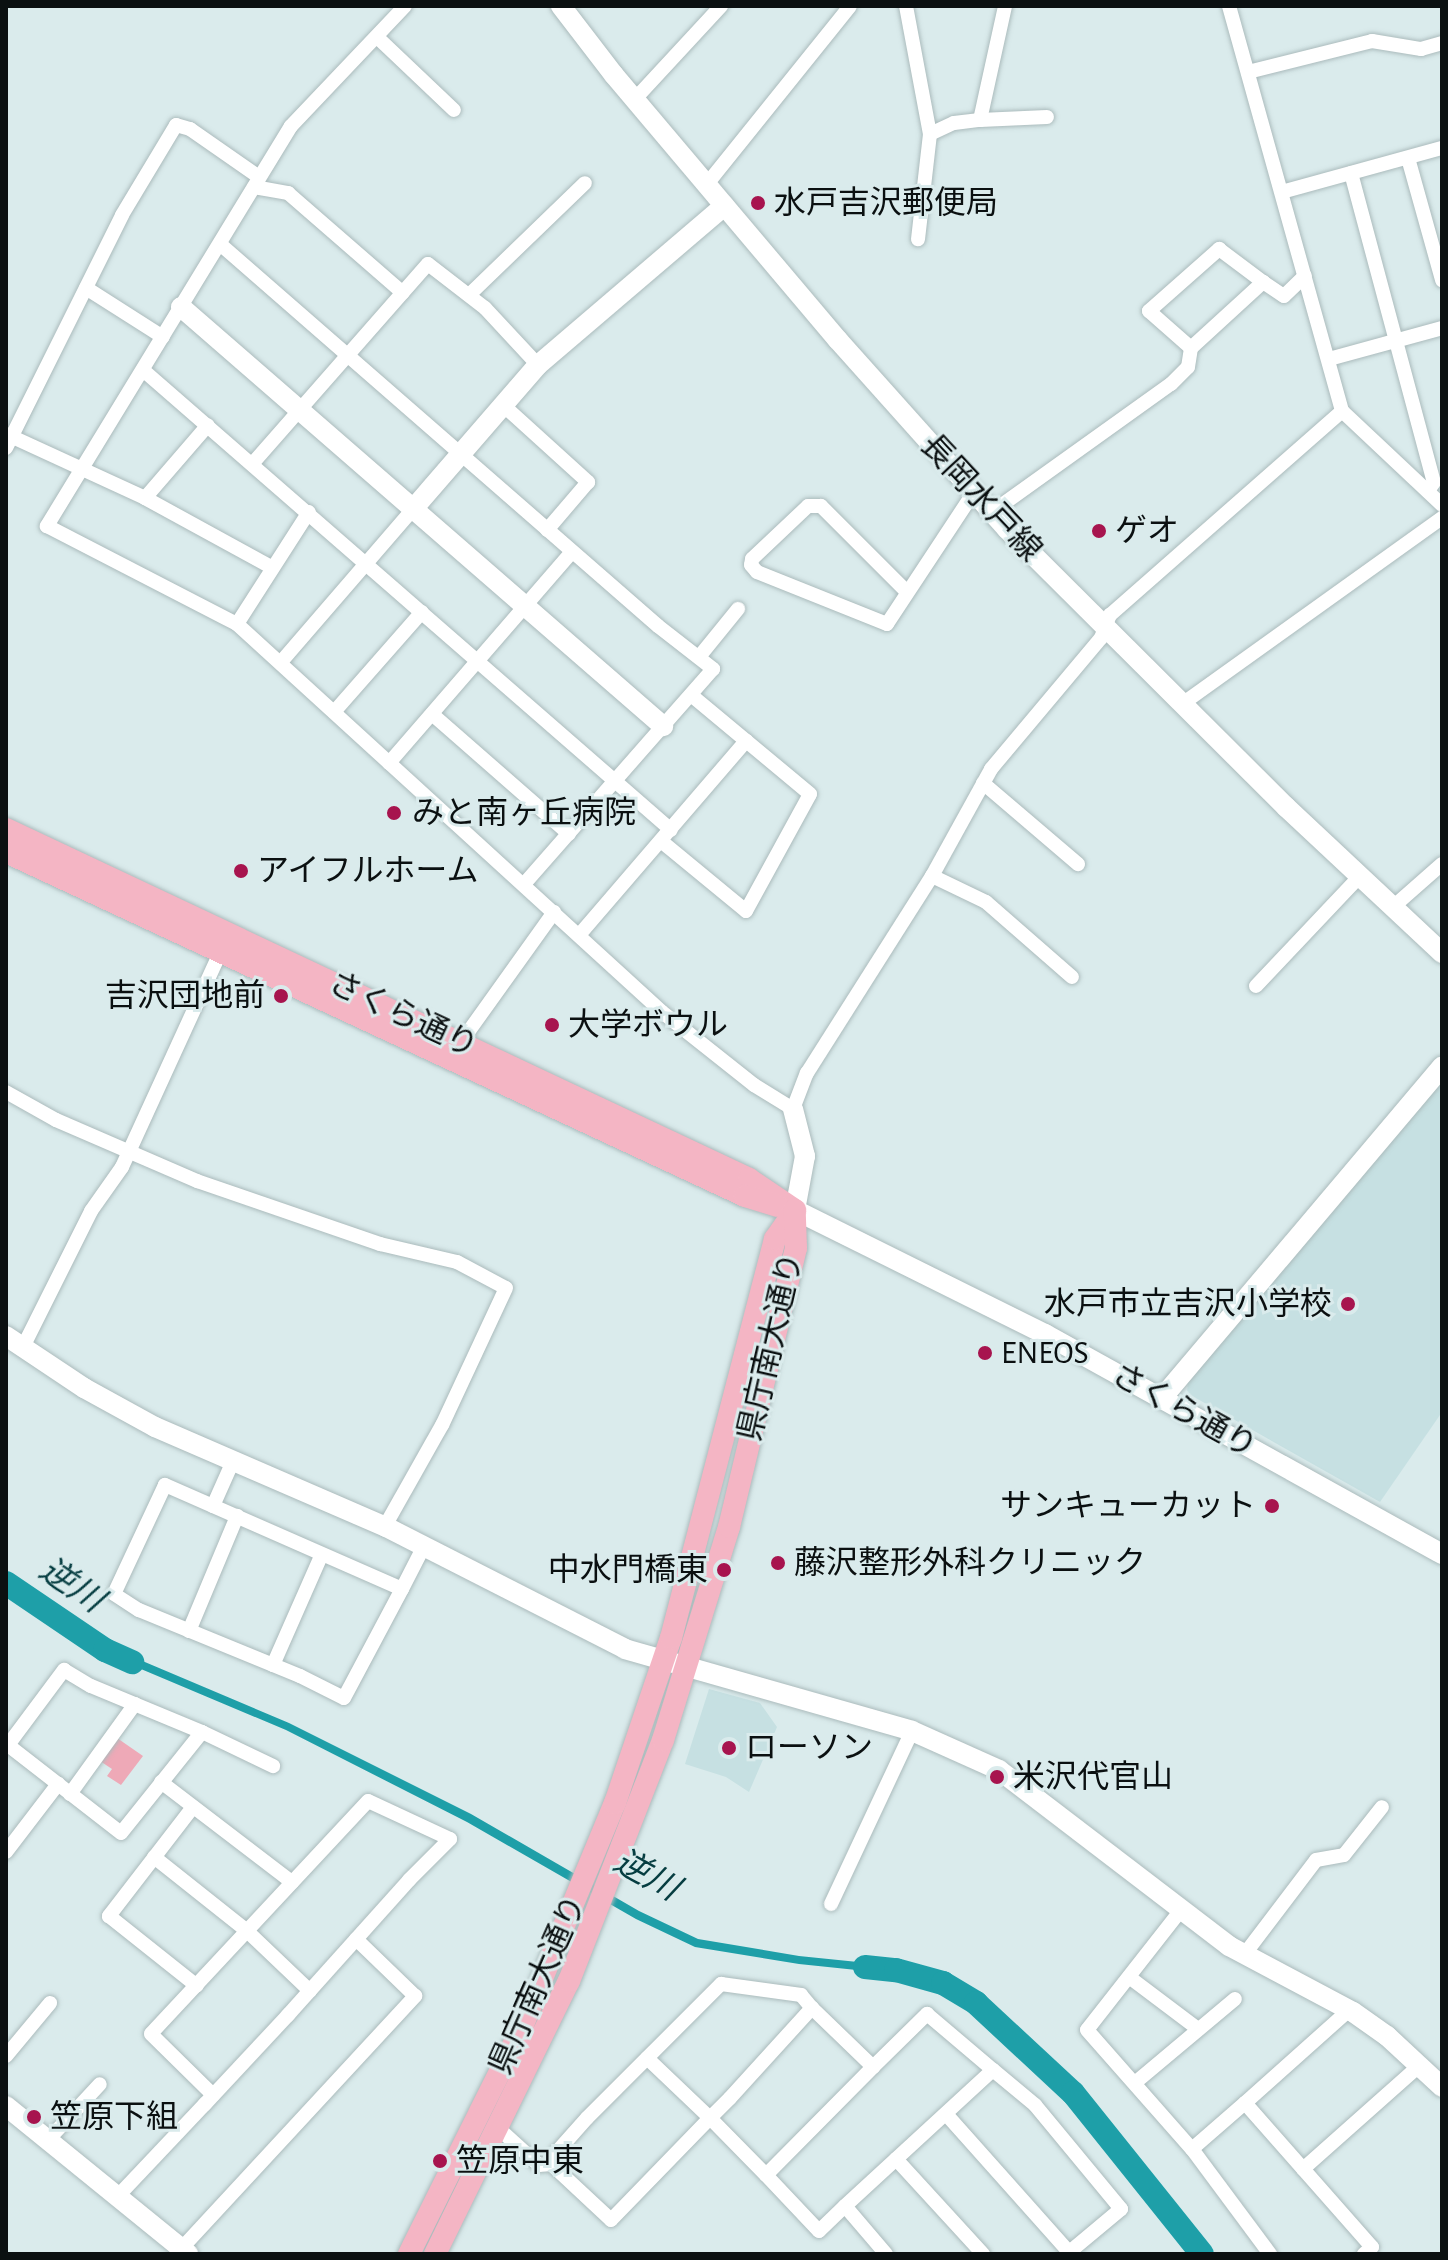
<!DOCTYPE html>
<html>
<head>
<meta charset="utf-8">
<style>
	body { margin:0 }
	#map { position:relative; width:1448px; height:2260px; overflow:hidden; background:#daebec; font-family:"Alegreya Sans","Noto Sans JP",sans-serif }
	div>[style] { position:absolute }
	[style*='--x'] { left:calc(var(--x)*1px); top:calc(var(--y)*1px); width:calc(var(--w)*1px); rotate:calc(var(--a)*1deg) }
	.built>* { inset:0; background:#c6e0e2 }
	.green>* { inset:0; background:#eea9b7 }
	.water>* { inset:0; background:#1e9fa8 }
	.river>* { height:24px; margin:-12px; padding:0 12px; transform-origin:12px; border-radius:12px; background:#1e9fa8 }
	.roads { filter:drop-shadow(0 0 2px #abbbbc) drop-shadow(0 0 2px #abbbbc) }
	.street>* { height:14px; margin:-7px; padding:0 7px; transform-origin:7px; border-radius:7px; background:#fff }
	.secondary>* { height:20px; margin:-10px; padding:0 10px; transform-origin:10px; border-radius:10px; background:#fff }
	.primary>* { height:22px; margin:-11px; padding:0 11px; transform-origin:11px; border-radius:11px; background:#f4b5c4 }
	.dots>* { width:22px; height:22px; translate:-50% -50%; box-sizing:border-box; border:4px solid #daebec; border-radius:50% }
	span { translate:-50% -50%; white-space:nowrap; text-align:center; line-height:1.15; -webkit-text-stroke:6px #daebec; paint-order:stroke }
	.poi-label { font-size:32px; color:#0b1011 }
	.left { translate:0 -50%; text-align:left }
	.right { translate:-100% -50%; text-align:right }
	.street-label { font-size:32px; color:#0b1011 }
	.water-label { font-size:34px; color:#063d41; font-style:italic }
	.frame { position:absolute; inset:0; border:8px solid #0b1011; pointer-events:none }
</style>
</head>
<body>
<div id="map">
	<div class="built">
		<i style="clip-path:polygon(1442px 1080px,1442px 1412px,1380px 1502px,1187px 1393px,1188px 1381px)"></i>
		<i style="clip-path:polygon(709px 1689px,760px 1703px,777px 1727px,749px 1792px,726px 1777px,685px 1764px)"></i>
	</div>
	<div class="green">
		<i style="clip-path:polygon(117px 1738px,143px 1756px,121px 1785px,107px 1776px,112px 1769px,100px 1761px)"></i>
	</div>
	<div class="water">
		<i style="clip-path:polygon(107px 1646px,289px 1723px,471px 1814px,639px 1911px,698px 1939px,799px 1956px,897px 1966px,895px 1974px,799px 1964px,695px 1947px,636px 1919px,467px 1822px,286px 1730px,103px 1653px)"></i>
	</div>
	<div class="river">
		<i style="--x:6;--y:1583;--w:120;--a:34.1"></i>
		<i style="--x:105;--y:1650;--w:30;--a:24"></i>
		<i style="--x:865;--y:1967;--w:31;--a:6"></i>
		<i style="--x:896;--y:1970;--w:49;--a:15.5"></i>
		<i style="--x:943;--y:1983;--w:39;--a:31"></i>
		<i style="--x:976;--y:2003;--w:132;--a:42.9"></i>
		<i style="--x:1073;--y:2093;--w:206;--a:51.3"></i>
	</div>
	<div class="roads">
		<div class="street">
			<i style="--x:405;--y:6;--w:166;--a:133.5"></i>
			<i style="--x:291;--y:126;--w:469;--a:121.4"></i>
			<i style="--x:47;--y:526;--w:214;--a:27.3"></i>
			<i style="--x:237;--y:624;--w:575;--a:42.39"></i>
			<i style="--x:662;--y:1012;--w:117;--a:38.4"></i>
			<i style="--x:754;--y:1085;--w:46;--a:31.6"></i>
			<i style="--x:793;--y:1109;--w:39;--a:-69"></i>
			<i style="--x:807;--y:1073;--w:233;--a:-57.6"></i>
			<i style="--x:932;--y:876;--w:122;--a:-61.1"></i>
			<i style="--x:991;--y:769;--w:171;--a:-50"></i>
			<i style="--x:1101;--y:638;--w:25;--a:-69"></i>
			<i style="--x:1110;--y:615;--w:309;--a:-41.3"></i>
			<i style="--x:906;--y:6;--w:130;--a:79.4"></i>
			<i style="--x:930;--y:134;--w:106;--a:96.5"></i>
			<i style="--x:1229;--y:6;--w:420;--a:74.4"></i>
			<i style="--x:1342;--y:411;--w:137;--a:43.2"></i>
			<i style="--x:377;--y:37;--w:106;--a:43.5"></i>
			<i style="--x:1248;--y:72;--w:128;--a:-14"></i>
			<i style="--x:1372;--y:41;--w:50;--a:9.3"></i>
			<i style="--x:1421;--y:49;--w:22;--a:-16"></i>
			<i style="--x:635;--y:99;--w:127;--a:-47.2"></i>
			<i style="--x:980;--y:120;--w:67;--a:-2.6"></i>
			<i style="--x:930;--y:134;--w:26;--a:-25"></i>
			<i style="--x:954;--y:123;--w:26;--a:-7"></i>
			<i style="--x:980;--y:120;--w:117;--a:-77.6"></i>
			<i style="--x:1408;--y:158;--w:127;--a:74.4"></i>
			<i style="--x:1351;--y:173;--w:320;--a:75"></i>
			<i style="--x:1434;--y:482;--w:11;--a:124"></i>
			<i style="--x:707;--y:184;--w:228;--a:-51.2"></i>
			<i style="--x:254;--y:187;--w:35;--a:10"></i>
			<i style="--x:288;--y:193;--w:152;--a:41"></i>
			<i style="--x:1282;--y:192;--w:166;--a:-15.4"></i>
			<i style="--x:220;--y:244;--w:581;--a:41.09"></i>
			<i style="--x:658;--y:626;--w:70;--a:38"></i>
			<i style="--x:713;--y:669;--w:286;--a:131.3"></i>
			<i style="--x:86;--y:288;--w:91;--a:32.5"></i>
			<i style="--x:469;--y:295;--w:161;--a:-44"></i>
			<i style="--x:1191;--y:348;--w:56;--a:-138.6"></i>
			<i style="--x:1149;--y:311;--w:94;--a:-41.5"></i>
			<i style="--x:1219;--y:249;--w:55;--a:36.9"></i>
			<i style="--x:1329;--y:359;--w:117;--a:-15.3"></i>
			<i style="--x:143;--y:370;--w:700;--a:41.06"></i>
			<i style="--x:503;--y:405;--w:115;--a:42.2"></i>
			<i style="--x:588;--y:482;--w:63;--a:130.5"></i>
			<i style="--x:6;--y:434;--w:153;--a:24.7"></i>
			<i style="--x:145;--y:498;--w:144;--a:28.7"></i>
			<i style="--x:6;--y:448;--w:260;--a:-63.5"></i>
			<i style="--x:122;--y:215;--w:105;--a:-59"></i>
			<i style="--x:176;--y:125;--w:15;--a:16"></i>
			<i style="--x:190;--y:129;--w:84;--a:34.8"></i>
			<i style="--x:253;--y:463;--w:265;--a:-48.7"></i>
			<i style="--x:428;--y:264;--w:72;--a:37.7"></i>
			<i style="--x:485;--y:308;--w:78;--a:47.1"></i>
			<i style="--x:145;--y:498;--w:96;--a:-49.2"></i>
			<i style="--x:992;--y:512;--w:220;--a:-35.6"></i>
			<i style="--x:1171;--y:384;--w:24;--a:-45"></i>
			<i style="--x:1188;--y:367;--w:19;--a:-81"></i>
			<i style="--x:1191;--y:348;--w:98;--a:-42.5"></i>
			<i style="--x:1263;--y:282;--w:25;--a:34"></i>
			<i style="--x:1284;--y:296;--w:29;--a:-44"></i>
			<i style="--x:907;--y:592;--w:122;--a:-135"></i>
			<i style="--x:821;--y:506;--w:13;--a:180"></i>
			<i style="--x:808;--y:506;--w:77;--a:136.6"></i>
			<i style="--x:752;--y:559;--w:6;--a:99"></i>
			<i style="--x:751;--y:565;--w:9;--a:49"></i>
			<i style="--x:757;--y:572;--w:140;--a:21.8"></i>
			<i style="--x:887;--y:624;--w:158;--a:-56.6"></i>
			<i style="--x:237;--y:624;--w:133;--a:-57.3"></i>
			<i style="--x:699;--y:657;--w:62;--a:-50.9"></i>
			<i style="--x:281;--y:662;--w:203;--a:-49.2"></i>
			<i style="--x:1182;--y:704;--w:320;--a:-35.6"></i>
			<i style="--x:334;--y:712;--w:133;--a:-48.7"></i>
			<i style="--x:432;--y:714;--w:182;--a:41.2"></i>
			<i style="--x:389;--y:763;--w:279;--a:-49.1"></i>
			<i style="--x:983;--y:783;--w:125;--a:40.5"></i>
			<i style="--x:661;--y:841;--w:110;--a:39.5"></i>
			<i style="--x:746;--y:911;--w:133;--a:-61.3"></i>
			<i style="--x:810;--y:794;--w:155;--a:-140.2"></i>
			<i style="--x:932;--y:876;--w:60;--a:25.7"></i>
			<i style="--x:986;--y:902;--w:114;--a:41.1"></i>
			<i style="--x:1393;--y:907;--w:65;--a:-41.3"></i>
			<i style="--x:580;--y:934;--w:255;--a:-49.3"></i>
			<i style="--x:1256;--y:986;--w:151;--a:-46.6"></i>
			<i style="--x:461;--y:1042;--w:160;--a:-54.4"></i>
			<i style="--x:6;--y:1092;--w:57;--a:29.2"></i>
			<i style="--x:56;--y:1120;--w:154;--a:23.4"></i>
			<i style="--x:197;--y:1181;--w:194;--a:19"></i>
			<i style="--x:380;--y:1244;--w:79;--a:13.2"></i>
			<i style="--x:457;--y:1262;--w:55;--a:28"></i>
			<i style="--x:506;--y:1288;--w:151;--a:115"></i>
			<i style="--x:442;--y:1425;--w:116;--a:119.4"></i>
			<i style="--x:23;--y:1347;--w:152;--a:-63.4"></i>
			<i style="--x:91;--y:1211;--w:54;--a:-54.8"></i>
			<i style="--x:122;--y:1167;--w:245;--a:-65.4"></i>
			<i style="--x:213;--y:1506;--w:49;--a:-66"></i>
			<i style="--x:402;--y:1589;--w:259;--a:-156.3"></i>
			<i style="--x:165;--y:1485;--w:120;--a:115.1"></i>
			<i style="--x:114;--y:1594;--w:30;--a:33"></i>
			<i style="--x:139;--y:1610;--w:174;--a:22.3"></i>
			<i style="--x:300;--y:1676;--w:49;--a:26.6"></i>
			<i style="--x:344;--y:1698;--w:123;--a:-62"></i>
			<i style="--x:402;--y:1589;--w:48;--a:-62.9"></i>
			<i style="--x:189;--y:1631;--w:125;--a:-67.3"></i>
			<i style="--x:273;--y:1665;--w:121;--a:-66.2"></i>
			<i style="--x:64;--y:1670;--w:31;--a:31"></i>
			<i style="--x:91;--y:1686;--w:120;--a:22.5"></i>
			<i style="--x:202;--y:1732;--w:129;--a:128.7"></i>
			<i style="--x:121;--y:1833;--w:143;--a:-142.1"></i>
			<i style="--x:8;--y:1745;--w:94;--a:-53.3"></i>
			<i style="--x:202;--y:1732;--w:79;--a:25.6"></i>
			<i style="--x:161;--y:1782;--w:165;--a:37.4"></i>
			<i style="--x:70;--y:1794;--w:111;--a:-54.2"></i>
			<i style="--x:193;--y:1807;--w:138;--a:127.6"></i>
			<i style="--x:109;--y:1916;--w:112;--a:38.5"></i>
			<i style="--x:6;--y:1852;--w:86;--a:-52.6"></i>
			<i style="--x:154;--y:1857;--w:119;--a:38.5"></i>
			<i style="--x:247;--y:1931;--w:87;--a:43.6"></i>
			<i style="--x:831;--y:1904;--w:191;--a:-64.9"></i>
			<i style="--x:1181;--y:1910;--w:152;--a:128.1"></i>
			<i style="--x:1087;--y:2030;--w:159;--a:48.6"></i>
			<i style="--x:1192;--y:2149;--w:131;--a:53.4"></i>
			<i style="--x:1244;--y:1955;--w:119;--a:-52.8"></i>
			<i style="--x:1316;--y:1860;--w:28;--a:-10"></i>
			<i style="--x:1344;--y:1855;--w:61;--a:-51.6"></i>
			<i style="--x:1129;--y:1977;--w:86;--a:37"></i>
			<i style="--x:6;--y:2056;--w:69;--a:-50.3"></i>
			<i style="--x:873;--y:2067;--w:76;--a:-44.5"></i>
			<i style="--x:927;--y:2014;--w:87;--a:40.3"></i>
			<i style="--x:1136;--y:2082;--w:129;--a:-40"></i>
			<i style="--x:1245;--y:2103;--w:140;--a:-41.8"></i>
			<i style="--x:946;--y:2114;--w:185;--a:48.3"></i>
			<i style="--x:498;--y:2128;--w:55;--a:42.1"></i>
			<i style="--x:539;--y:2165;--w:12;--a:-5"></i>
			<i style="--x:551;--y:2164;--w:82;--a:43"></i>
			<i style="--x:611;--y:2220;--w:142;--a:-45.9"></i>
			<i style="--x:710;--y:2118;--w:28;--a:-45"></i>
			<i style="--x:730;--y:2098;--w:122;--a:-47.7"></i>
			<i style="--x:812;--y:2008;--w:85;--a:44"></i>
			<i style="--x:873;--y:2067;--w:152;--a:134.7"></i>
			<i style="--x:766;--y:2175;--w:80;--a:-134.5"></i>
			<i style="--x:710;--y:2118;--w:87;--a:-136.4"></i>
			<i style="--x:48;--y:2140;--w:76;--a:-47.1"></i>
			<i style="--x:1192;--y:2149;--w:70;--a:-41"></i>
			<i style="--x:1245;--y:2103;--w:192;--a:48.6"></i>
			<i style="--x:1372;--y:2247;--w:11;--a:139"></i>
			<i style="--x:896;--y:2159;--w:129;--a:47.5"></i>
			<i style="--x:551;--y:2164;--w:11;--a:-68"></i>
			<i style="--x:555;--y:2154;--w:48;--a:-48.4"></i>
			<i style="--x:587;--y:2118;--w:190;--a:-45"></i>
			<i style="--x:721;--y:1984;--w:81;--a:7.8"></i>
			<i style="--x:801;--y:1995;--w:17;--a:50"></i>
			<i style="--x:1303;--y:2169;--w:155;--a:-41.6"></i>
			<i style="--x:766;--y:2175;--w:77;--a:46.6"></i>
			<i style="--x:819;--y:2231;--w:36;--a:-44"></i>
			<i style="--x:117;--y:2197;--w:128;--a:-46.6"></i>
			<i style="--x:205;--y:2104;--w:122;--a:-47"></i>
			<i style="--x:288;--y:2015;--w:181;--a:-48.1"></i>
			<i style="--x:409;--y:1880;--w:58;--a:-45"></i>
			<i style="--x:450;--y:1839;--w:90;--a:-155.1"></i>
			<i style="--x:368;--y:1801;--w:318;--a:133"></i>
			<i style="--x:151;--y:2034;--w:87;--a:44.5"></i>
			<i style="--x:181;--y:2249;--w:345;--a:-47.2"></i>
			<i style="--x:415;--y:1996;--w:82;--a:-136"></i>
			<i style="--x:886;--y:2254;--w:63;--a:-130.5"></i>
			<i style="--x:845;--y:2206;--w:201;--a:-42.6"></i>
			<i style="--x:993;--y:2070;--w:55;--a:39.8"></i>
			<i style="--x:1035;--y:2105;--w:135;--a:50.4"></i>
			<i style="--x:1121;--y:2209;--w:70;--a:140.2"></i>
		</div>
		<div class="secondary">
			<i style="--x:561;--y:6;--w:87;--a:52.5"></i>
			<i style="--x:614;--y:75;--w:347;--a:49.8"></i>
			<i style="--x:838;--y:340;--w:254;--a:48.2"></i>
			<i style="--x:1007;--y:529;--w:394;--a:44.9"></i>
			<i style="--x:1286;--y:807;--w:214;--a:43.1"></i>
			<i style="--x:181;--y:307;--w:639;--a:41"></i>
			<i style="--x:414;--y:508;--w:189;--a:-49.1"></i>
			<i style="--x:538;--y:365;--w:245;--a:-40.5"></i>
			<i style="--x:793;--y:1109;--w:49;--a:75.7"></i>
			<i style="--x:805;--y:1156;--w:55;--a:100.5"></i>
			<i style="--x:795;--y:1210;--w:279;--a:26.4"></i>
			<i style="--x:1045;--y:1334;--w:454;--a:29"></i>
			<i style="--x:6;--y:1336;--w:94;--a:33.7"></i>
			<i style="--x:84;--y:1388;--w:81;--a:28.8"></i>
			<i style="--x:155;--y:1427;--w:252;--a:23.4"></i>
			<i style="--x:386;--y:1527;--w:268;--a:27"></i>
			<i style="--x:625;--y:1649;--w:298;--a:15.9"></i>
			<i style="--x:912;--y:1731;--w:95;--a:24.1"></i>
			<i style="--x:999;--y:1770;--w:290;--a:37.4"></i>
			<i style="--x:1229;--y:1946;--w:140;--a:28"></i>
			<i style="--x:1353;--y:2012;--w:42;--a:35.2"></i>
			<i style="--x:1387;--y:2036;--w:75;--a:42.8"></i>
			<i style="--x:1162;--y:1398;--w:434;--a:-49.8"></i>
			<i style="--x:6;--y:2106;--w:235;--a:39.1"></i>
		</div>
		<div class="primary">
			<i style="--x:6;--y:829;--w:821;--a:25.22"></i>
			<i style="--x:749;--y:1179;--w:55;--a:34"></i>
			<i style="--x:6;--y:852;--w:815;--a:24.96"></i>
			<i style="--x:745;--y:1196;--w:34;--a:17"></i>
			<i style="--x:409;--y:2254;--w:254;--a:-63.5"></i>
			<i style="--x:522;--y:2027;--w:243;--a:-67.5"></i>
			<i style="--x:615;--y:1803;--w:174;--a:-71.3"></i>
			<i style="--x:671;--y:1638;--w:412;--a:-75.4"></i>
			<i style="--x:775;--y:1239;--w:35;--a:-55"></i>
			<i style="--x:435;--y:2254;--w:304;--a:-63.9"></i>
			<i style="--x:569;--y:1981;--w:259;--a:-68.7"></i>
			<i style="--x:663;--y:1740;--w:223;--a:-72.8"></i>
			<i style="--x:729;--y:1527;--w:287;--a:-76.5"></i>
			<i style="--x:796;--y:1248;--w:38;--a:-92"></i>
		</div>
	</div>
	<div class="dots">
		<i style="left:758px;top:203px;background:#a7144e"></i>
		<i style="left:1099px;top:531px;background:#a7144e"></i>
		<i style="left:394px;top:813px;background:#a7144e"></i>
		<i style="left:241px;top:871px;background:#a7144e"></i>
		<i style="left:281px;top:996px;background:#a7144e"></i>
		<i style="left:552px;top:1025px;background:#a7144e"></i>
		<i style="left:1348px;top:1304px;background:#a7144e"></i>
		<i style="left:985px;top:1353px;background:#a7144e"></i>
		<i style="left:1272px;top:1506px;background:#a7144e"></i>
		<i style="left:778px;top:1563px;background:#a7144e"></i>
		<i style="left:724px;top:1570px;background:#a7144e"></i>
		<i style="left:729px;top:1748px;background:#a7144e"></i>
		<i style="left:997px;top:1777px;background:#a7144e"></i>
		<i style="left:34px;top:2117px;background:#a7144e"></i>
		<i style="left:440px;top:2161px;background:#a7144e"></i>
	</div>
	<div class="poi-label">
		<span class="left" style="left:774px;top:203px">水戸吉沢郵便局</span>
		<span class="left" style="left:1115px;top:531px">ゲオ</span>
		<span class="left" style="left:412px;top:813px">みと南ヶ丘病院</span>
		<span class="left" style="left:257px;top:871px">アイフルホーム</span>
		<span class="right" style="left:265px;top:996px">吉沢団地前</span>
		<span class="left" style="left:568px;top:1025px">大学ボウル</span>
		<span class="right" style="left:1332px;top:1304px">水戸市立吉沢小学校</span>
		<span class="left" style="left:1001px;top:1353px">ENEOS</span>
		<span class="right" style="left:1256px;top:1506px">サンキューカット</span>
		<span class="left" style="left:794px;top:1563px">藤沢整形外科クリニック</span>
		<span class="right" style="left:708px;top:1570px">中水門橋東</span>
		<span class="left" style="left:745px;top:1748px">ローソン</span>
		<span class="left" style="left:1013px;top:1777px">米沢代官山</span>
		<span class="left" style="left:50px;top:2117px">笠原下組</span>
		<span class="left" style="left:456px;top:2161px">笠原中東</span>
	</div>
	<div class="street-label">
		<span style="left:981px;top:498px;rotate:47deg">長岡水戸線</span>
		<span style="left:403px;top:1015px;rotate:25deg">さくら通り</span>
		<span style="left:771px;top:1347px;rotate:-77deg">県庁南大通り</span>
		<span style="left:1184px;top:1411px;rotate:29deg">さくら通り</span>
		<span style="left:538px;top:1985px;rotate:-66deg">県庁南大通り</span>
	</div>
	<div class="water-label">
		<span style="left:71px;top:1586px;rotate:34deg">逆川</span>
		<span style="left:646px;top:1876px;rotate:29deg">逆川</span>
	</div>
	<div class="frame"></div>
</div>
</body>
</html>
